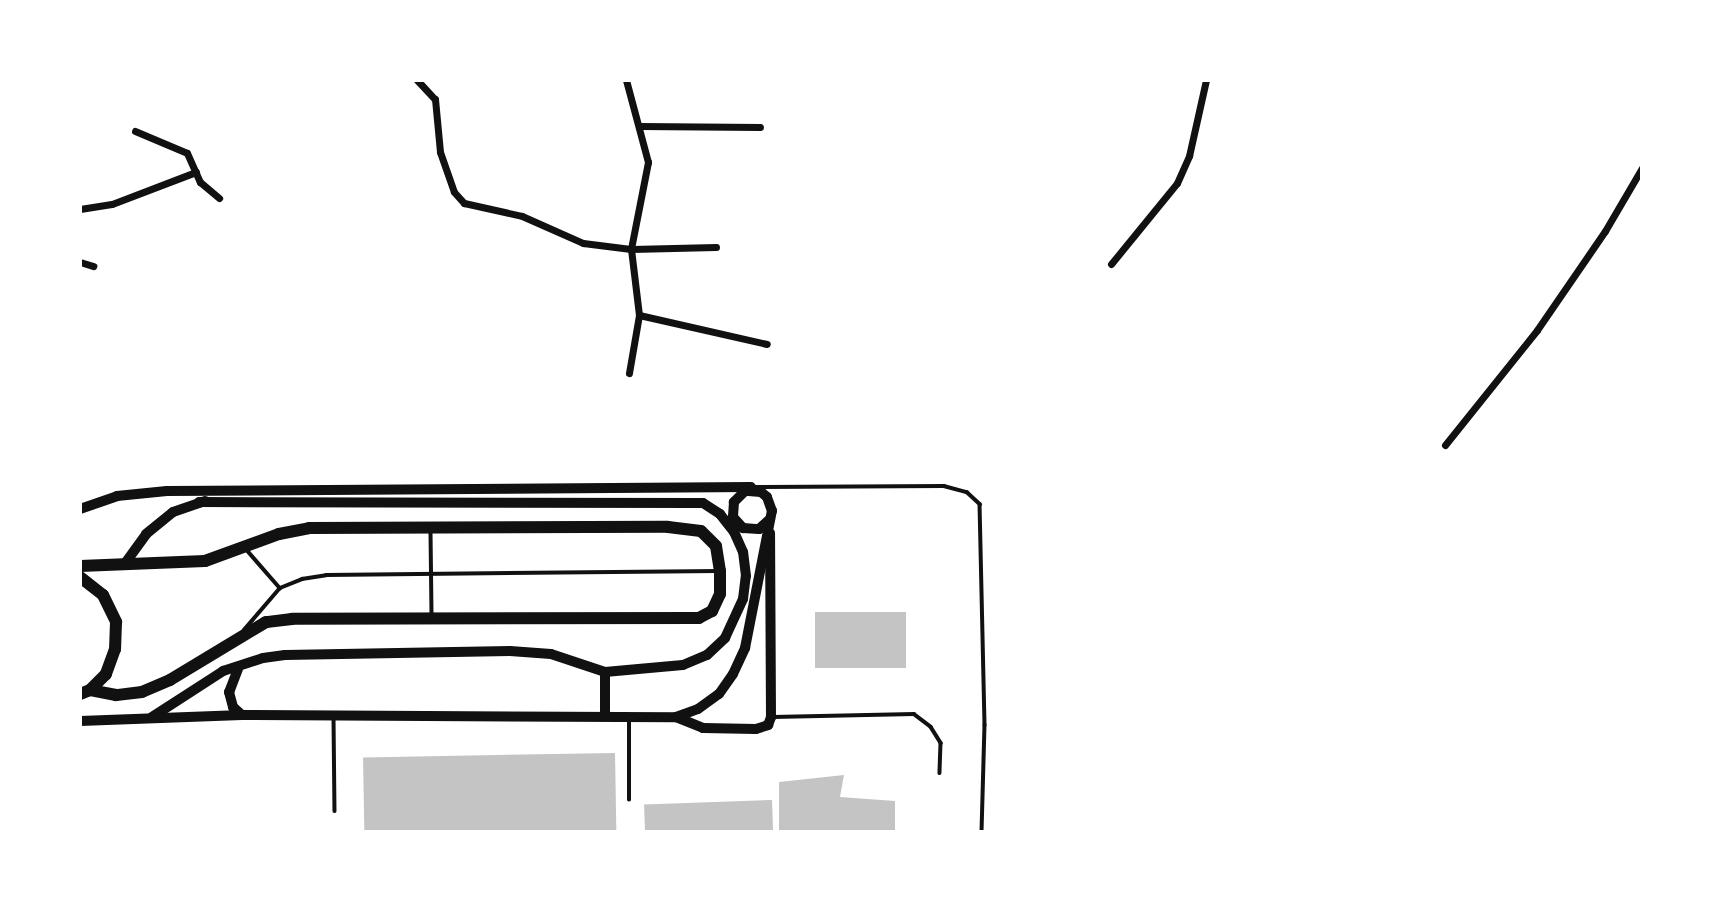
<!DOCTYPE html>
<html>
<head>
<meta charset="utf-8">
<style>
	body { margin:0 }
	#map { position:relative; width:1722px; height:912px; overflow:hidden; background:#fff; font-family:Jost,sans-serif }
	div>[style] { position:absolute }
	[style*='--x'] { left:calc(var(--x)*1px); top:calc(var(--y)*1px); width:calc(var(--w)*1px); rotate:calc(var(--a)*1deg) }
	.building>* { inset:0; background:#c4c4c4; transform-origin:0 0 }
	.service>* { height:3.5px; margin:-1.75px; padding:0 1.75px; transform-origin:1.75px; border-radius:1.75px; background:#111 }
	.minor>* { height:7px; margin:-3.5px; padding:0 3.5px; transform-origin:3.5px; border-radius:3.5px; background:#111 }
	.secondary>* { height:10px; margin:-5px; padding:0 5px; transform-origin:5px; border-radius:5px; background:#111 }
	.primary>* { height:10px; margin:-5px; padding:0 5px; transform-origin:5px; border-radius:5px; background:#111 }
	.trunk>* { height:12px; margin:-6px; padding:0 6px; transform-origin:6px; border-radius:6px; background:#111 }
	.motorway>* { height:12px; margin:-6px; padding:0 6px; transform-origin:6px; border-radius:6px; background:#111 }
	span { translate:-50% -50%; white-space:nowrap; text-align:center; line-height:1.15; -webkit-text-stroke:6px #fff; paint-order:stroke }
	.frame { position:absolute; inset:0; border:82px solid #fff; pointer-events:none }
</style>
</head>
<body>
<div id="map">
	<div class="building">
		<i style="left:815px;top:612px;width:91px;height:56px"></i>
		<i style="left:615px;top:753px;width:79px;height:252px;rotate:89deg"></i>
		<i style="clip-path:polygon(844px 775px,840px 797px,895px 801px,895px 832px,779px 832px,779px 782px)"></i>
		<i style="left:772px;top:800px;width:32px;height:128px;rotate:88deg"></i>
	</div>
	<div class="service">
		<i style="--x:755;--y:487;--w:189;--a:-0.3"></i>
		<i style="--x:944;--y:486;--w:24;--a:15"></i>
		<i style="--x:967;--y:492;--w:18;--a:43"></i>
		<i style="--x:980;--y:504;--w:221;--a:88.7"></i>
		<i style="--x:985;--y:725;--w:107;--a:91.6"></i>
		<i style="--x:431;--y:532;--w:83;--a:89.3"></i>
		<i style="--x:246;--y:549;--w:52;--a:48.9"></i>
		<i style="--x:244;--y:630;--w:55;--a:-49.4"></i>
		<i style="--x:280;--y:588;--w:24;--a:-22"></i>
		<i style="--x:302;--y:579;--w:24;--a:-9"></i>
		<i style="--x:326;--y:575;--w:393;--a:-0.6"></i>
		<i style="--x:773;--y:717;--w:141;--a:-1.2"></i>
		<i style="--x:914;--y:714;--w:21;--a:37"></i>
		<i style="--x:931;--y:727;--w:19;--a:58"></i>
		<i style="--x:941;--y:743;--w:30;--a:92"></i>
		<i style="--x:334;--y:718;--w:93;--a:89.4"></i>
		<i style="--x:629;--y:800;--w:82;--a:-90"></i>
	</div>
	<div class="minor">
		<i style="--x:417;--y:80;--w:26;--a:47"></i>
		<i style="--x:435;--y:99;--w:53;--a:84.6"></i>
		<i style="--x:440;--y:152;--w:42;--a:70.7"></i>
		<i style="--x:454;--y:192;--w:15;--a:48"></i>
		<i style="--x:464;--y:203;--w:59;--a:12.6"></i>
		<i style="--x:522;--y:216;--w:67;--a:23.9"></i>
		<i style="--x:583;--y:243;--w:48;--a:7.1"></i>
		<i style="--x:631;--y:249;--w:85;--a:-1.3"></i>
		<i style="--x:626;--y:80;--w:85;--a:75"></i>
		<i style="--x:648;--y:162;--w:89;--a:101.1"></i>
		<i style="--x:631;--y:249;--w:66;--a:83.1"></i>
		<i style="--x:639;--y:315;--w:59;--a:99.8"></i>
		<i style="--x:639;--y:126;--w:121;--a:0.5"></i>
		<i style="--x:135;--y:131;--w:56;--a:22.9"></i>
		<i style="--x:187;--y:153;--w:32;--a:66"></i>
		<i style="--x:200;--y:182;--w:25;--a:40"></i>
		<i style="--x:80;--y:209;--w:32;--a:-9"></i>
		<i style="--x:112;--y:204;--w:90;--a:-20.9"></i>
		<i style="--x:80;--y:262;--w:14;--a:17"></i>
		<i style="--x:1111;--y:264;--w:104;--a:-50.8"></i>
		<i style="--x:1177;--y:183;--w:30;--a:-66"></i>
		<i style="--x:1189;--y:156;--w:78;--a:-77.4"></i>
		<i style="--x:639;--y:315;--w:131;--a:12.8"></i>
		<i style="--x:1445;--y:445;--w:147;--a:-51.3"></i>
		<i style="--x:1537;--y:330;--w:120;--a:-55.5"></i>
		<i style="--x:1605;--y:231;--w:73;--a:-59.6"></i>
	</div>
	<div class="secondary">
		<i style="--x:126;--y:562;--w:34;--a:-54"></i>
		<i style="--x:146;--y:534;--w:35;--a:-39"></i>
		<i style="--x:173;--y:512;--w:34;--a:-19"></i>
		<i style="--x:238;--y:669;--w:25;--a:111"></i>
		<i style="--x:229;--y:692;--w:16;--a:75"></i>
		<i style="--x:233;--y:707;--w:12;--a:42"></i>
		<i style="--x:605;--y:716;--w:44;--a:-90"></i>
		<i style="--x:152;--y:717;--w:85;--a:-32.9"></i>
		<i style="--x:223;--y:671;--w:42;--a:-18"></i>
		<i style="--x:263;--y:658;--w:22;--a:-8"></i>
		<i style="--x:285;--y:655;--w:225;--a:-1"></i>
		<i style="--x:510;--y:651;--w:41;--a:4.2"></i>
		<i style="--x:551;--y:654;--w:57;--a:18.4"></i>
		<i style="--x:605;--y:672;--w:78;--a:-5.1"></i>
		<i style="--x:683;--y:665;--w:26;--a:-23"></i>
		<i style="--x:707;--y:655;--w:25;--a:-43"></i>
		<i style="--x:725;--y:638;--w:43;--a:-65.2"></i>
		<i style="--x:743;--y:599;--w:23;--a:-83"></i>
		<i style="--x:746;--y:576;--w:24;--a:-97"></i>
		<i style="--x:743;--y:552;--w:22;--a:-114"></i>
		<i style="--x:734;--y:532;--w:23;--a:-128"></i>
		<i style="--x:720;--y:514;--w:20;--a:-147"></i>
		<i style="--x:703;--y:503;--w:504;--a:-179.89"></i>
		<i style="--x:676;--y:717;--w:29;--a:22"></i>
		<i style="--x:703;--y:728;--w:53;--a:1.1"></i>
		<i style="--x:756;--y:729;--w:13;--a:-18"></i>
		<i style="--x:768;--y:725;--w:9;--a:-69"></i>
		<i style="--x:771;--y:717;--w:184;--a:-90.3"></i>
	</div>
	<div class="primary">
		<i style="--x:80;--y:509;--w:39;--a:-19"></i>
		<i style="--x:117;--y:496;--w:50;--a:-5.7"></i>
		<i style="--x:167;--y:491;--w:584;--a:-0.39"></i>
		<i style="--x:80;--y:721;--w:162;--a:-2.1"></i>
		<i style="--x:242;--y:715;--w:434;--a:0.3"></i>
		<i style="--x:676;--y:717;--w:23;--a:-20"></i>
		<i style="--x:698;--y:709;--w:26;--a:-36"></i>
		<i style="--x:719;--y:694;--w:24;--a:-55"></i>
		<i style="--x:733;--y:674;--w:29;--a:-65"></i>
		<i style="--x:745;--y:648;--w:140;--a:-78.9"></i>
		<i style="--x:772;--y:511;--w:15;--a:-110"></i>
		<i style="--x:767;--y:497;--w:8;--a:-140"></i>
		<i style="--x:761;--y:492;--w:16;--a:-176"></i>
		<i style="--x:745;--y:491;--w:16;--a:135"></i>
		<i style="--x:734;--y:502;--w:15;--a:94"></i>
		<i style="--x:733;--y:517;--w:15;--a:48"></i>
		<i style="--x:743;--y:528;--w:16;--a:4"></i>
		<i style="--x:759;--y:529;--w:15;--a:-42"></i>
	</div>
	<div class="trunk">
		<i style="--x:80;--y:566;--w:125;--a:-2.3"></i>
		<i style="--x:205;--y:561;--w:79;--a:-20"></i>
		<i style="--x:279;--y:534;--w:31;--a:-11"></i>
		<i style="--x:309;--y:528;--w:359;--a:-0.2"></i>
		<i style="--x:668;--y:527;--w:33;--a:7"></i>
		<i style="--x:701;--y:531;--w:21;--a:45"></i>
		<i style="--x:716;--y:546;--w:25;--a:81"></i>
		<i style="--x:720;--y:571;--w:23;--a:90"></i>
		<i style="--x:720;--y:594;--w:19;--a:115"></i>
		<i style="--x:712;--y:611;--w:15;--a:152"></i>
		<i style="--x:699;--y:618;--w:407;--a:179.9"></i>
		<i style="--x:292;--y:619;--w:26;--a:173"></i>
		<i style="--x:266;--y:622;--w:112;--a:148.9"></i>
		<i style="--x:170;--y:680;--w:30;--a:157"></i>
		<i style="--x:142;--y:692;--w:26;--a:173"></i>
		<i style="--x:116;--y:695;--w:26;--a:-169"></i>
	</div>
	<div class="motorway">
		<i style="--x:80;--y:577;--w:29;--a:38"></i>
		<i style="--x:103;--y:595;--w:30;--a:64"></i>
		<i style="--x:116;--y:622;--w:27;--a:92"></i>
		<i style="--x:115;--y:649;--w:27;--a:110"></i>
		<i style="--x:106;--y:674;--w:23;--a:135"></i>
		<i style="--x:90;--y:690;--w:11;--a:158"></i>
	</div>
	<div class="frame"></div>
</div>
</body>
</html>
